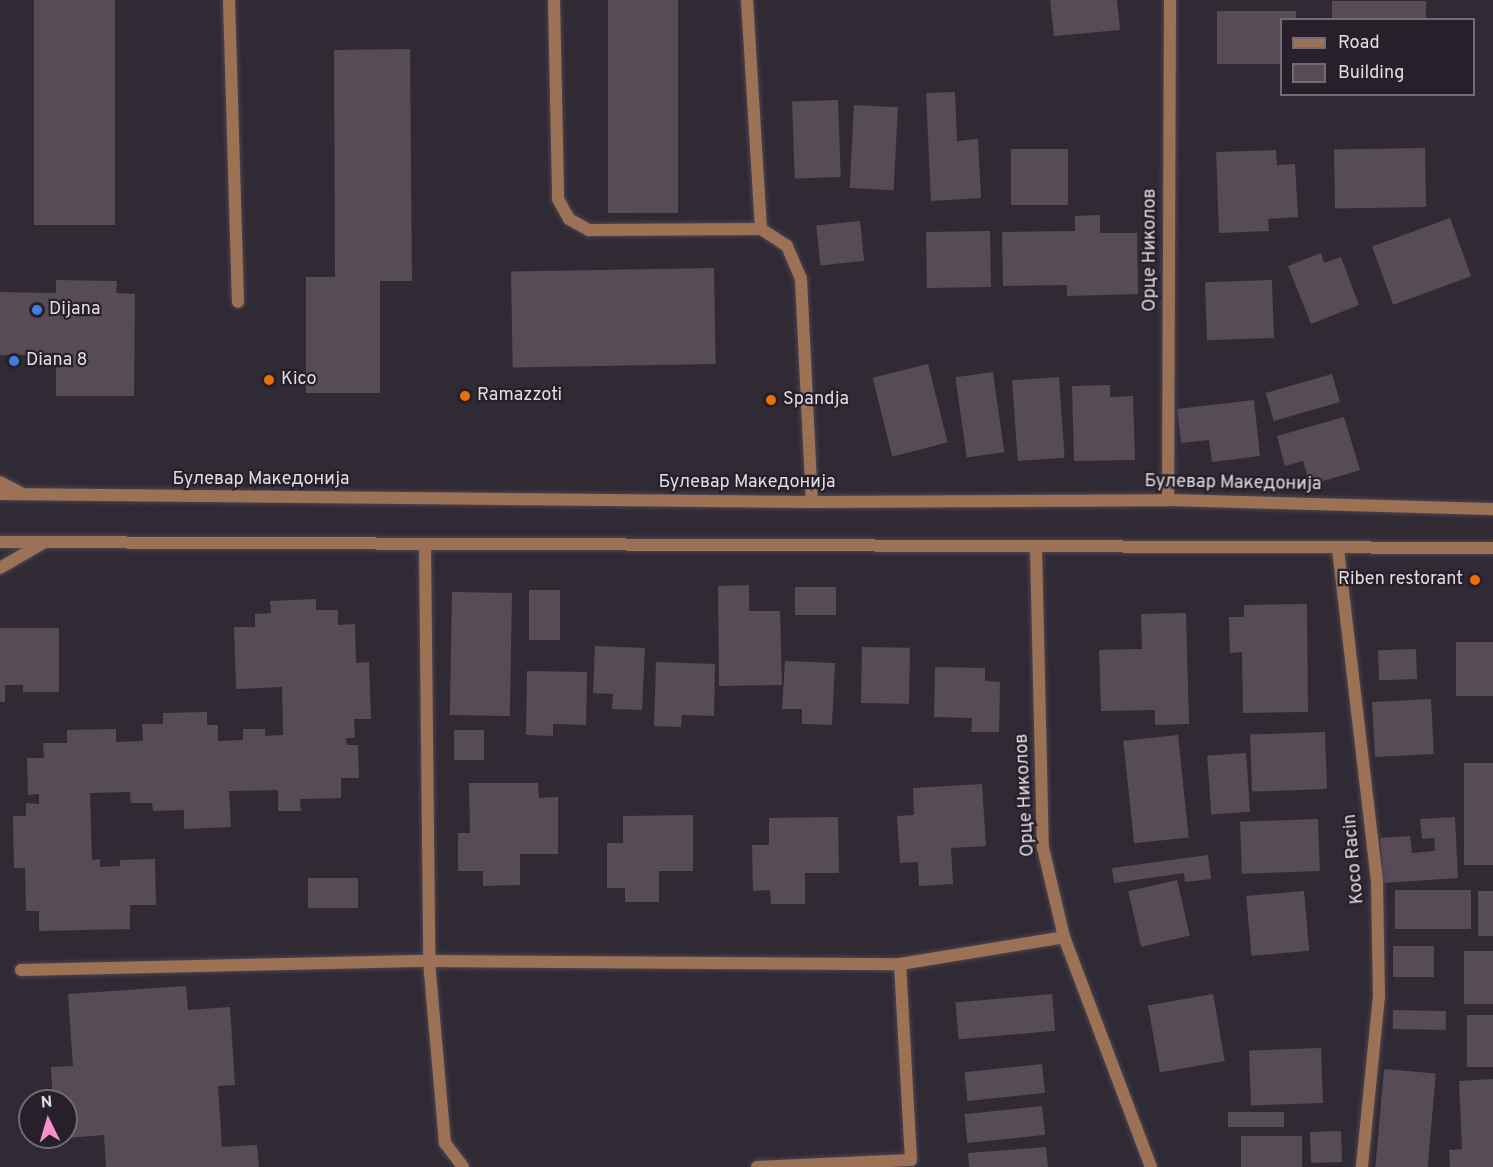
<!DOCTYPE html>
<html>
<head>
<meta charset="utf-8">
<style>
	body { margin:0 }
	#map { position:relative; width:1493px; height:1167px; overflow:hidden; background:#302a35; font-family:Overpass,sans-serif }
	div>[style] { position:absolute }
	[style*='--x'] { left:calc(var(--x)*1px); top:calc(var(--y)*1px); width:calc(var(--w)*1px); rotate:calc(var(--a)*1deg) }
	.building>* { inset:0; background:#574c56; transform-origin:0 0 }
	.roads { filter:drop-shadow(0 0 2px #4c4651) drop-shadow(0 0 2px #4c4651) }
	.service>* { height:12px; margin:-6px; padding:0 6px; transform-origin:6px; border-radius:6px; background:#9d7155 }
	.minor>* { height:12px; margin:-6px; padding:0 6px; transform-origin:6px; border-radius:6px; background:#9d7155 }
	.dots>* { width:16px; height:16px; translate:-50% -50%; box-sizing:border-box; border:3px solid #27202b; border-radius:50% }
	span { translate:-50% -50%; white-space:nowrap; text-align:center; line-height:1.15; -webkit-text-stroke:4.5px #27202b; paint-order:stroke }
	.street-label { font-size:18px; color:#e0dce3 }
	.poi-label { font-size:18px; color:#e0dce3 }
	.left { translate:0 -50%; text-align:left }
	.right { translate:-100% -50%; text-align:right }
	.legend { position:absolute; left:1280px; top:18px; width:195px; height:78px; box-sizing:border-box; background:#27202b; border:2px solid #716b75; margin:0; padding:8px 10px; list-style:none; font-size:18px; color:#e0dce3 }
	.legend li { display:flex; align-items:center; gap:12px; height:30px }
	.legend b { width:30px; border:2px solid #716b75 }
	.north { position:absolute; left:18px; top:1089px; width:60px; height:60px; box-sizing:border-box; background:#27202b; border:2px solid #716b75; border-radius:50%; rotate:355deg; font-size:16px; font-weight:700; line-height:24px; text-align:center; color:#e0dce3 }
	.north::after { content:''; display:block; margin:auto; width:21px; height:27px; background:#f890cb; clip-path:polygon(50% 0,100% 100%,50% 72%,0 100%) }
</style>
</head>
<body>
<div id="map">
	<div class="building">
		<i style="left:34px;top:0;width:81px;height:225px"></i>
		<i style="left:608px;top:0;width:70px;height:213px"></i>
		<i style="clip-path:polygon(1050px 0,1117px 0,1120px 30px,1054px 36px)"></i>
		<i style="left:1426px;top:1px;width:19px;height:94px;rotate:90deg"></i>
		<i style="clip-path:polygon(1217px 11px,1296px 11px,1296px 20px,1282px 20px,1282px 64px,1217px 64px)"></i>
		<i style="clip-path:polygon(410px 49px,412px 281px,380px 281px,380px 393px,306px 393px,306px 277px,335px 277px,334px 50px)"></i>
		<i style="clip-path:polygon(955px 92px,957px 141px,978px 139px,981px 198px,931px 201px,926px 93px)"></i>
		<i style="left:838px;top:100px;width:77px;height:46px;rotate:88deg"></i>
		<i style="left:854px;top:105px;width:44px;height:83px;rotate:3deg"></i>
		<i style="left:1425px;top:148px;width:59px;height:91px;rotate:89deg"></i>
		<i style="left:1011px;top:149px;width:57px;height:56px"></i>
		<i style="clip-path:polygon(1276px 150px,1277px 165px,1295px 164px,1298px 217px,1268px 219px,1269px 231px,1219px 233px,1216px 152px)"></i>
		<i style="clip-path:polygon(1100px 215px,1100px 233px,1137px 233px,1138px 294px,1067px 296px,1067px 285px,1003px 286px,1002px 232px,1075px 231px,1075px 216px)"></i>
		<i style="left:1450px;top:218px;width:62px;height:83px;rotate:70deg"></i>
		<i style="left:860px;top:221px;width:40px;height:44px;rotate:84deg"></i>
		<i style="left:990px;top:231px;width:56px;height:64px;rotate:89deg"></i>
		<i style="clip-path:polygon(1321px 253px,1324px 263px,1341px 257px,1359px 305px,1311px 324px,1288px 266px)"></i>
		<i style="left:714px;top:268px;width:96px;height:203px;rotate:89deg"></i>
		<i style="clip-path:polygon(56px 280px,117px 281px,116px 293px,135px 294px,134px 396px,56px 396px,56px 355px,0 355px,0 292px,56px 293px)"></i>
		<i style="left:1272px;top:280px;width:58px;height:67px;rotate:88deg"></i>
		<i style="left:928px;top:364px;width:81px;height:57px;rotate:76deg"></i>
		<i style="left:993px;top:372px;width:81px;height:38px;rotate:82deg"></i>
		<i style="left:1332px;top:374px;width:29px;height:69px;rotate:74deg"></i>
		<i style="left:1059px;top:377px;width:81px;height:47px;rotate:86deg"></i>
		<i style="clip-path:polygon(1110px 385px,1110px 397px,1133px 396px,1135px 460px,1074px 461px,1072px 386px)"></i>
		<i style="clip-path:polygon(1254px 400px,1260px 456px,1212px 462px,1209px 440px,1181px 443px,1177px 409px)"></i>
		<i style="clip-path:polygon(1344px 417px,1360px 470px,1310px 485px,1303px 461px,1285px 466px,1277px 436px)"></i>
		<i style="clip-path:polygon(749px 585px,749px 611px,780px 611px,782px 685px,719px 686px,718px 586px)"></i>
		<i style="left:795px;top:587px;width:41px;height:28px"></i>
		<i style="left:529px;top:590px;width:31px;height:50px"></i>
		<i style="left:452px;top:592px;width:60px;height:123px;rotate:1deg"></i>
		<i style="clip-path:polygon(316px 599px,316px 610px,338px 610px,338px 625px,355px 624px,356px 663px,369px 662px,371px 719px,354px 719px,355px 738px,346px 738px,347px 745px,358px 745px,359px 778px,341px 778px,341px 798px,300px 799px,301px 811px,278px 811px,278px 790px,229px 791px,231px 827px,184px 829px,184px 810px,153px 811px,152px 803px,131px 803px,130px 792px,90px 793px,92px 860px,100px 859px,100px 867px,120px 866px,120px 860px,155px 859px,156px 905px,130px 905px,130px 929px,39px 931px,39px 911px,26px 911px,25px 868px,14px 868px,13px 816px,26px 816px,26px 803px,39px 804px,39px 794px,28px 795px,27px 758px,44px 758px,43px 743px,67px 743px,67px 730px,116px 729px,116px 742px,143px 741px,142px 724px,163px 724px,163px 713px,207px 712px,207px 725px,218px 725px,218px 741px,243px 740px,243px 729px,265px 729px,265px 736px,283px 735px,282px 687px,236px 689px,234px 627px,255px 627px,255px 614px,271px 613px,270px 601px)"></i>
		<i style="clip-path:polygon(1307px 604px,1308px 712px,1243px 713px,1242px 652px,1230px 653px,1229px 617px,1244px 617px,1244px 605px)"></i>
		<i style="clip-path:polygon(1186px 613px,1189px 724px,1155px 725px,1155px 710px,1101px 711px,1099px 650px,1142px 649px,1141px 614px)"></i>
		<i style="clip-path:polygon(0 628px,59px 628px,59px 692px,23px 692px,23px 685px,5px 685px,5px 702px,0 702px)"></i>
		<i style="left:1456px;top:642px;width:37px;height:54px"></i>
		<i style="clip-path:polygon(595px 646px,645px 648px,642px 710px,612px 709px,613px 694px,593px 693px)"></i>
		<i style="left:862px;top:647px;width:48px;height:56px;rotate:1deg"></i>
		<i style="left:1416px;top:649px;width:30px;height:38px;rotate:88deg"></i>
		<i style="clip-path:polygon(785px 661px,835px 663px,832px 725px,802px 724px,802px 709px,782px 709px)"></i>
		<i style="clip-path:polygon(656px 662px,715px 664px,714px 716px,682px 715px,681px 727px,654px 726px)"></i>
		<i style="clip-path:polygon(935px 667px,985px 668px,985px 681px,1000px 682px,999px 732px,971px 732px,972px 718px,934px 717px)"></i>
		<i style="clip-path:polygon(527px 671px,587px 672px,586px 725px,553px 724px,553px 736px,526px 735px)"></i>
		<i style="left:1431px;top:699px;width:55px;height:59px;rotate:87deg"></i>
		<i style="left:454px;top:730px;width:30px;height:30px"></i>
		<i style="left:1325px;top:732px;width:57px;height:75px;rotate:88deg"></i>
		<i style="left:1178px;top:735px;width:103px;height:55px;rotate:84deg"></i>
		<i style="left:1246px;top:753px;width:59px;height:39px;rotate:86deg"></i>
		<i style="left:1493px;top:763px;width:102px;height:29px;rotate:90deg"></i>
		<i style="clip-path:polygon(469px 783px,538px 783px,539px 798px,558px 797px,558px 854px,520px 854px,520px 885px,483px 886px,483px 871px,458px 871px,458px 833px,470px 833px)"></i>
		<i style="clip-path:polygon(982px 784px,986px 846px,951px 848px,953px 884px,919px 886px,918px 862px,900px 863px,897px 816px,914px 815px,913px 788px)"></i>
		<i style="clip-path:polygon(693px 815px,693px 871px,659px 871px,659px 902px,625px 902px,625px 888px,607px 888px,607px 843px,623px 843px,623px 816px)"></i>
		<i style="clip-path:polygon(838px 817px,839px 873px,805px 873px,805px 904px,771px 904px,770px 890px,753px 891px,752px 845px,769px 845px,769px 818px)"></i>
		<i style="clip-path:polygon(1455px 817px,1458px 878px,1383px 883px,1380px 838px,1410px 836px,1412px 853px,1435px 851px,1434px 838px,1422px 839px,1420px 819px)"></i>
		<i style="left:1318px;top:819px;width:52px;height:78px;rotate:88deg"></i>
		<i style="clip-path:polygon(1208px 855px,1211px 879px,1185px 882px,1184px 873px,1114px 883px,1112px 868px)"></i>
		<i style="left:358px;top:878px;width:30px;height:50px;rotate:90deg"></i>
		<i style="left:1177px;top:880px;width:57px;height:50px;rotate:77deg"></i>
		<i style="left:1395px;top:890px;width:76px;height:39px"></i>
		<i style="left:1304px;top:891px;width:60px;height:58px;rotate:85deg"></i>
		<i style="left:1478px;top:891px;width:15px;height:45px"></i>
		<i style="left:1393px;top:946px;width:41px;height:31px"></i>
		<i style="left:1464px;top:951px;width:29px;height:53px"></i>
		<i style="clip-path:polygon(186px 986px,188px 1010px,230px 1007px,235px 1085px,218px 1086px,222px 1147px,257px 1145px,259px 1167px,106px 1167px,104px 1135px,66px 1138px,66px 1101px,53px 1101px,51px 1067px,73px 1066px,68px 994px)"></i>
		<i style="left:1052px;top:994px;width:37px;height:97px;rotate:85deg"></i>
		<i style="left:1213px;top:994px;width:68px;height:66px;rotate:80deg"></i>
		<i style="left:1393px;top:1010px;width:53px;height:19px;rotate:1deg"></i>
		<i style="left:1493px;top:1015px;width:52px;height:26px;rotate:90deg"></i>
		<i style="left:1321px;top:1048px;width:55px;height:72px;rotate:88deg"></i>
		<i style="left:1042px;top:1064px;width:29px;height:78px;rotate:84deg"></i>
		<i style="left:1384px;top:1069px;width:52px;height:99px;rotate:5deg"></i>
		<i style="clip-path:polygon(1493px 1079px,1493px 1167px,1450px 1167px,1449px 1150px,1462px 1149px,1459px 1081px)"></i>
		<i style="left:1042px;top:1106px;width:29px;height:78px;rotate:84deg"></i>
		<i style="left:1228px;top:1112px;width:56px;height:15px"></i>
		<i style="left:1341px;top:1131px;width:31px;height:31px;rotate:88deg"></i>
		<i style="left:1241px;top:1136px;width:61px;height:31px"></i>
		<i style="clip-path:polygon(1046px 1147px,1048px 1167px,969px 1167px,968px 1153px)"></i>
	</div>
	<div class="roads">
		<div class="service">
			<i style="--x:229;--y:0;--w:302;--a:88.3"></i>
			<i style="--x:554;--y:0;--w:199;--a:88.8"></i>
			<i style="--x:558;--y:199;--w:23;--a:61"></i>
			<i style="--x:569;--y:219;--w:23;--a:29"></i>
			<i style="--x:589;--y:230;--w:172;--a:-0.3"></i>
			<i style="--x:761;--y:229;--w:31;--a:33"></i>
			<i style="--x:787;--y:246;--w:36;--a:67"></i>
			<i style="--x:801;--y:279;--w:223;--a:87.2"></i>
			<i style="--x:747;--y:0;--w:229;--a:86.5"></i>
			<i style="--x:425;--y:546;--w:415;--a:89.4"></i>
			<i style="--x:429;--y:961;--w:471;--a:0.4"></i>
			<i style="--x:900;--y:964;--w:166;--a:-9.3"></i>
			<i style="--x:21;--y:970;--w:408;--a:-1.3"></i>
			<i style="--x:429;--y:961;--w:183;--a:85"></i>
			<i style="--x:445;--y:1143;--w:30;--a:53"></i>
			<i style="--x:757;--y:1167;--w:154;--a:-2.6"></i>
			<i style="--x:911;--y:1160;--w:196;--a:-93.2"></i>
		</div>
		<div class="minor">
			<i style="--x:0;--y:482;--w:24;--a:28"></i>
			<i style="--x:0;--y:494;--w:812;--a:0.56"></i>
			<i style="--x:812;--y:502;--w:356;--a:-0.3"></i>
			<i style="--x:1168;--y:500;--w:325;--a:1.6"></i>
			<i style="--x:1168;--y:500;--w:500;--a:-89.77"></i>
			<i style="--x:0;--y:542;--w:1493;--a:0.23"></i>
			<i style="--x:1036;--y:547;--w:301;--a:88.7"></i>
			<i style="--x:1043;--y:848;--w:91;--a:76.7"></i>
			<i style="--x:1064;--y:937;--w:246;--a:69.3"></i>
			<i style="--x:1338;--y:549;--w:335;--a:83.3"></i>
			<i style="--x:1377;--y:882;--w:114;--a:89"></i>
			<i style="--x:1379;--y:996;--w:172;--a:95.7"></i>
			<i style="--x:0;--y:568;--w:50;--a:-30.2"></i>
		</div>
	</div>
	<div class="dots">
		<i style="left:37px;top:310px;background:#3f7fe0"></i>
		<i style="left:14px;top:361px;background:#3f7fe0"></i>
		<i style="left:269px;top:380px;background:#e8710a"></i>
		<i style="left:465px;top:396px;background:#e8710a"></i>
		<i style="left:771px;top:400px;background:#e8710a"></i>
		<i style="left:1475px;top:580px;background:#e8710a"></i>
	</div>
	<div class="street-label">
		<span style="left:1151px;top:250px;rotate:-90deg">Орце Николов</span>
		<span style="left:261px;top:480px">Булевар Македонија</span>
		<span style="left:747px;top:483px">Булевар Македонија</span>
		<span style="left:1233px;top:484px;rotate:1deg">Булевар Македонија</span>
		<span style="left:1026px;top:795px;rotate:-93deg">Орце Николов</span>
		<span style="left:1355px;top:859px;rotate:-95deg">Koco Racin</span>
	</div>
	<div class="poi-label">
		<span class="left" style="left:49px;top:310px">Dijana</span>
		<span class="left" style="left:26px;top:361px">Diana 8</span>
		<span class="left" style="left:281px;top:380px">Kico</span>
		<span class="left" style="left:477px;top:396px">Ramazzoti</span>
		<span class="left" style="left:783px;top:400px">Spandja</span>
		<span class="right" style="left:1463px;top:580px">Riben restorant</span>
	</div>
	<ul class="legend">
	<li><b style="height:8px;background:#9d7155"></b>Road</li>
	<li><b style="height:16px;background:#574c56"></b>Building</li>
	</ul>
	<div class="north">N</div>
</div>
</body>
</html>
